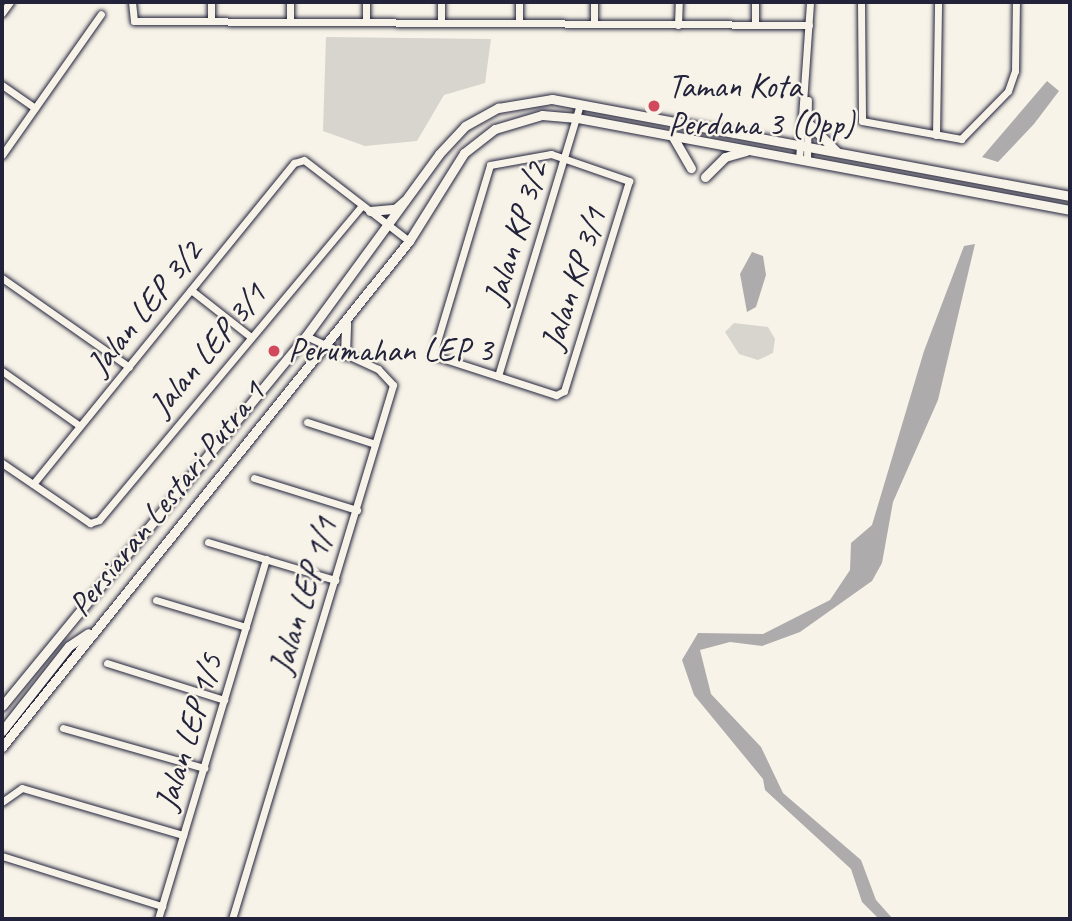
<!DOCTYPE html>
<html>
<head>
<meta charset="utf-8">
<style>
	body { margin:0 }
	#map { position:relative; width:1072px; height:921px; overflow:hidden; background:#f7f3e8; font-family:Caveat,sans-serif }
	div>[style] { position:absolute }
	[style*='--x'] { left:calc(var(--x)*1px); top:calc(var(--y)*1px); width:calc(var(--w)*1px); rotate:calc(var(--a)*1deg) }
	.green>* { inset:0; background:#d8d5cf }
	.water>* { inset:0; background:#aeabad }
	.roads { filter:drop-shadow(0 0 2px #22223b) drop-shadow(0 0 2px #22223b) }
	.minor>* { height:7px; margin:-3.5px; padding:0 3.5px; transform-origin:3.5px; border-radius:3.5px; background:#f7f3e8 }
	.tertiary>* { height:9px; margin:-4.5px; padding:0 4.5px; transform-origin:4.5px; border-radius:4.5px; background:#f7f3e8 }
	.dots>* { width:19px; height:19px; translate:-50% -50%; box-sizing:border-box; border:4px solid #f7f3e8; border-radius:50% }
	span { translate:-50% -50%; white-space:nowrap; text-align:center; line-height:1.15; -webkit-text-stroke:5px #f7f3e8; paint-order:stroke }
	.poi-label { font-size:33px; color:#22223b }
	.left { translate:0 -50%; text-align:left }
	.street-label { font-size:33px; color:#22223b }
	.frame { position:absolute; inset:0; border:4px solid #22223b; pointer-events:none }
</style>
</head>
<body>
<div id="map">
	<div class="green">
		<i style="clip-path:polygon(326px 37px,491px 39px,485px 83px,444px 95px,417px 141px,365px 146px,323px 131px)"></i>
		<i style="clip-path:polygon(734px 323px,768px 327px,775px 339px,773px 353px,758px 360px,739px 354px,725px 332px)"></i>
	</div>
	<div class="water">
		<i style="clip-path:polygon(1047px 81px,1059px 91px,1034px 124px,998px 162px,982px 157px)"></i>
		<i style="clip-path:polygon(975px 244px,938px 400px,893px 502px,882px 563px,872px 581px,800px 632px,762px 646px,730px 642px,700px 650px,711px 694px,761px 747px,783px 793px,861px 860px,876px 900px,893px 919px,879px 919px,862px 902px,851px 869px,765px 790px,763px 779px,694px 695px,682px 660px,698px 633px,763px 634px,830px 600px,850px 570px,851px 543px,872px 525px,924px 351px,964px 246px)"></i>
		<i style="clip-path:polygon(752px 252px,763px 256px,766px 275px,756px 307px,747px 312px,740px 274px)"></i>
	</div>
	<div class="roads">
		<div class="minor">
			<i style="--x:132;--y:2;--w:19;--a:84"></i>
			<i style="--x:134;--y:21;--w:7;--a:0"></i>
			<i style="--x:141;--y:21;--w:668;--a:0.34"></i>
			<i style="--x:211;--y:2;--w:18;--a:90"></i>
			<i style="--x:366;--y:2;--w:17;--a:90"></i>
			<i style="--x:441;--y:2;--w:18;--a:90"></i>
			<i style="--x:519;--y:2;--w:20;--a:90"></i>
			<i style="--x:594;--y:2;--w:20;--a:90"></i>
			<i style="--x:755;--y:2;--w:23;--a:90"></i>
			<i style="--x:861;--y:2;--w:119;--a:89.5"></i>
			<i style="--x:862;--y:121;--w:101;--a:10.3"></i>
			<i style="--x:961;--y:139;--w:67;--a:-45.6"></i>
			<i style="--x:1008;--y:91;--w:21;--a:-71"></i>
			<i style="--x:1015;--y:71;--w:69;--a:-89.2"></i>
			<i style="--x:2;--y:13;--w:14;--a:-54"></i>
			<i style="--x:290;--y:21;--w:19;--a:-90"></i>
			<i style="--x:678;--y:25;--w:23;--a:-88"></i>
			<i style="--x:2;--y:85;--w:40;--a:34.9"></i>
			<i style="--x:936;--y:135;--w:133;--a:-89.1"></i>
			<i style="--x:551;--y:154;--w:83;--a:19.1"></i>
			<i style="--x:629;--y:181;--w:220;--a:107.2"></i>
			<i style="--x:564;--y:391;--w:9;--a:153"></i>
			<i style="--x:556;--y:395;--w:129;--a:-162"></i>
			<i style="--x:433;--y:355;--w:198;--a:-73.3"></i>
			<i style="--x:490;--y:165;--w:62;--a:-10.2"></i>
			<i style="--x:2;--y:155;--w:172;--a:-54.9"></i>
			<i style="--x:799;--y:160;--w:158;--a:-86"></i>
			<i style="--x:807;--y:161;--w:61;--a:-89.1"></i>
			<i style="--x:2;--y:278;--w:155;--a:35"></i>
			<i style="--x:191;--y:290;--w:76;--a:38.1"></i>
			<i style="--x:2;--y:371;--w:95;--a:35.2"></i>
			<i style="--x:498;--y:376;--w:284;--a:-73.2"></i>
			<i style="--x:307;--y:422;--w:71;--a:17.9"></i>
			<i style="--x:2;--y:463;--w:107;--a:34.3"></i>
			<i style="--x:90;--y:523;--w:9;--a:-18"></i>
			<i style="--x:99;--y:520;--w:410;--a:-50.1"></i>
			<i style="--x:254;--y:478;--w:108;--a:17.3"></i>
			<i style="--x:33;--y:484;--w:414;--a:-50.9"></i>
			<i style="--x:294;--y:163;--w:10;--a:-17"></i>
			<i style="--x:304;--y:160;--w:133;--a:37.6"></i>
			<i style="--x:208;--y:542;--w:133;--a:16.7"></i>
			<i style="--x:156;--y:600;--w:94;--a:16.7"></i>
			<i style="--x:107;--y:663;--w:123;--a:17.5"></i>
			<i style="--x:63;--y:728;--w:147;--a:15.8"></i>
			<i style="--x:2;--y:802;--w:24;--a:-35"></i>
			<i style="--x:22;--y:788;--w:168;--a:16.3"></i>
			<i style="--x:2;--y:856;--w:168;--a:17.4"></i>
			<i style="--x:158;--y:919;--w:376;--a:-73.3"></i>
			<i style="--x:232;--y:919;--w:558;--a:-73.22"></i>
			<i style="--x:393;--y:385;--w:22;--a:-133"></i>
			<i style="--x:378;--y:369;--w:79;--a:-155.4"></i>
		</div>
		<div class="tertiary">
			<i style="--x:810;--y:125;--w:38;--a:45"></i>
			<i style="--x:673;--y:137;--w:36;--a:60"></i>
			<i style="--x:705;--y:177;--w:28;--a:-45"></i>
			<i style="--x:725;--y:157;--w:22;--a:-16"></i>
			<i style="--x:370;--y:211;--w:25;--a:-5"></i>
			<i style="--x:395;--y:209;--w:12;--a:-42"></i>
			<i style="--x:345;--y:355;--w:32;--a:-88"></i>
			<i style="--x:2;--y:706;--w:479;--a:-50.6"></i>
			<i style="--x:306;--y:336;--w:225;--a:-53.8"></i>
			<i style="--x:439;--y:154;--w:38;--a:-47"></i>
			<i style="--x:465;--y:126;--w:38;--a:-29"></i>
			<i style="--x:498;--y:108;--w:55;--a:-9.5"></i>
			<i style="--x:552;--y:99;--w:527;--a:10.61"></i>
			<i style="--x:2;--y:731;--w:108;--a:-51.8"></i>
			<i style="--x:69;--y:646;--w:23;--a:-34"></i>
			<i style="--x:2;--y:747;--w:649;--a:-51.19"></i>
			<i style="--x:409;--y:241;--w:104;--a:-58"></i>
			<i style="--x:464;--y:153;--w:39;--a:-38"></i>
			<i style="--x:495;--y:129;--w:49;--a:-16.6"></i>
			<i style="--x:542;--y:115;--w:35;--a:5"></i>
			<i style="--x:577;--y:118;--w:502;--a:10.57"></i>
		</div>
	</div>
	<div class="dots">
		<i style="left:654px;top:106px;background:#d1495b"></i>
		<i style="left:274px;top:351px;background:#d1495b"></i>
	</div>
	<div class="poi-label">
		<span class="left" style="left:668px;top:106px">Taman Kota<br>Perdana 3 (Opp)</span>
		<span class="left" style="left:288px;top:351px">Perumahan LEP 3</span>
	</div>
	<div class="street-label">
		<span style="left:516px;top:233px;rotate:-73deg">Jalan KP 3/2</span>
		<span style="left:574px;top:279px;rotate:-72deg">Jalan KP 3/1</span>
		<span style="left:145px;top:308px;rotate:-51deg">Jalan LEP 3/2</span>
		<span style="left:208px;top:350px;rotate:-50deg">Jalan LEP 3/1</span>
		<span style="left:167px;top:499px;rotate:-51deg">Persiaran Lestari Putra 1</span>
		<span style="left:304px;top:596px;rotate:-73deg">Jalan LEP 1/1</span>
		<span style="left:189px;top:732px;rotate:-73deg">Jalan LEP 1/5</span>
	</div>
	<div class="frame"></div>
</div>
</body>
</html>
